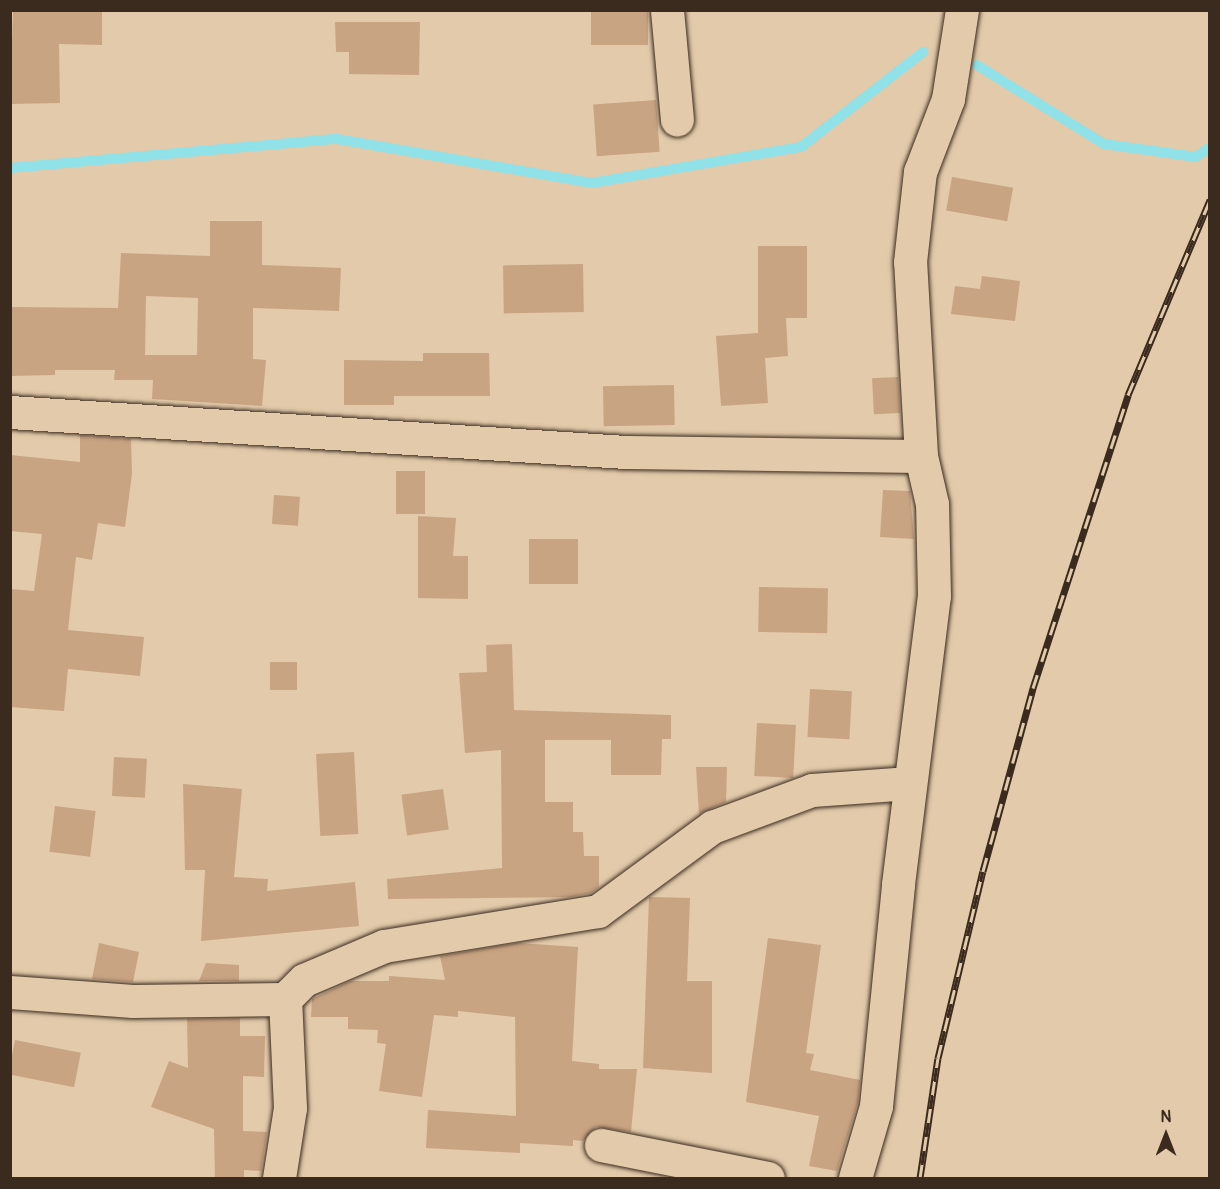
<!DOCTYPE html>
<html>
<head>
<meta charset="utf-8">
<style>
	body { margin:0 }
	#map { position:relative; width:1220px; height:1189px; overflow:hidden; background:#e2caaa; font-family:Pangolin,sans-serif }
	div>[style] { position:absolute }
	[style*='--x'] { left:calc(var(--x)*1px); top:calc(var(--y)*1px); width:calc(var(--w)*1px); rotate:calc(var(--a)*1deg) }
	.stream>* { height:10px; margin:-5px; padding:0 5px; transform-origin:5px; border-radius:5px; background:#90e1e8 }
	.building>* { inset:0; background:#c9a483; transform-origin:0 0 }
	.roads { filter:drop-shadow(0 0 2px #3b2a1e) drop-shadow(0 0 2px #3b2a1e) }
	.minor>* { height:33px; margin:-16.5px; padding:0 16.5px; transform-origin:16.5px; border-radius:16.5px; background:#e2caaa }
	.rail>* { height:7px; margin-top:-3.5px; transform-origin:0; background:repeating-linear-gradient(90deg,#e2caaa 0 14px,#3b2a1e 0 28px); box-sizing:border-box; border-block:2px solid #3b2a1e }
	span { translate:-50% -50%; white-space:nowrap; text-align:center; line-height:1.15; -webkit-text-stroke:4.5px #e2caaa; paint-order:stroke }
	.frame { position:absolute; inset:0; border:12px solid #3b2a1e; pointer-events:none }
	.north { position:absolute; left:1136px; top:1105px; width:60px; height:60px; -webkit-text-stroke:4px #e2caaa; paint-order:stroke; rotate:0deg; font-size:16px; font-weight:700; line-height:24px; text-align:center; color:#3b2a1e }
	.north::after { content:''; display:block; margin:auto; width:21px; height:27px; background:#3b2a1e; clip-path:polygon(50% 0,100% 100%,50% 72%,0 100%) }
</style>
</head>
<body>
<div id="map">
	<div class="stream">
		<i style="--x:977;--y:65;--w:150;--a:31.9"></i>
		<i style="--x:1104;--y:144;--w:93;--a:8"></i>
		<i style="--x:1196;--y:157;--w:17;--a:-36"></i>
		<i style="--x:10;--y:168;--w:328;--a:-5.1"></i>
		<i style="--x:337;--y:139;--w:259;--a:9.8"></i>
		<i style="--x:592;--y:183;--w:212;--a:-9.8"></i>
		<i style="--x:801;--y:147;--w:155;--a:-37.9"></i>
	</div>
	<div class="building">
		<i style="clip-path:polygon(13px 10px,102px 10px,102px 45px,59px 44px,60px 103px,10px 104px)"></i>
		<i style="left:591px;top:10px;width:57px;height:35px"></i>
		<i style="clip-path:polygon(335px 22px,420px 22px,419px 75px,349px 74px,349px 52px,336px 52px)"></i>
		<i style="left:656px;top:100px;width:52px;height:63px;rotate:86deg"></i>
		<i style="left:952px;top:177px;width:62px;height:34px;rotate:10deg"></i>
		<i style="clip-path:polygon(evenodd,210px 221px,262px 221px,262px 265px,341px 268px,339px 311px,253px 308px,253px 359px,266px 360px,262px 406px,152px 399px,153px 380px,114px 380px,115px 370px,55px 370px,55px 375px,10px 376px,10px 307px,118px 308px,121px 253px,210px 256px,210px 221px,146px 296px,198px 298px,197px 355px,145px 355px,146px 296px)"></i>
		<i style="clip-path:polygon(758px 246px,807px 246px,807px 318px,786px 318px,788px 356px,765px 358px,768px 403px,721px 406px,716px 336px,758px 333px)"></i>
		<i style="left:583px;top:264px;width:48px;height:80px;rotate:89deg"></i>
		<i style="clip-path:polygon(982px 276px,1020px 281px,1015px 321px,951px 314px,955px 286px,980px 289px)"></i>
		<i style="clip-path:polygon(423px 353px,489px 353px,490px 396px,394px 396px,394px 405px,344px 405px,344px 360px,423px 361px)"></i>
		<i style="left:898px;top:377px;width:36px;height:26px;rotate:87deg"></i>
		<i style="left:674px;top:385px;width:40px;height:71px;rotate:89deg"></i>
		<i style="clip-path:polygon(80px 435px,131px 439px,132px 474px,125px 527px,98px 523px,92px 560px,76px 557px,68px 630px,144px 637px,140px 676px,68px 669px,64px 711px,10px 707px,10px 589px,34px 591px,42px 534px,10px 531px,10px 455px,80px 462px)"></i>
		<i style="left:396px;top:471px;width:29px;height:43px"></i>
		<i style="clip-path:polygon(883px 490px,910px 491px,914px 539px,880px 537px)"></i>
		<i style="left:274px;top:495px;width:26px;height:29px;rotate:4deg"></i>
		<i style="clip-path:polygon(418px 516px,456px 518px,453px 556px,468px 556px,468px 599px,418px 598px)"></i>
		<i style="left:578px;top:539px;width:45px;height:49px;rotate:90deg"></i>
		<i style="left:759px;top:587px;width:69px;height:45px;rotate:1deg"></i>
		<i style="clip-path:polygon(512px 644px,514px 710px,671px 715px,671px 739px,662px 739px,661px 775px,611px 775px,611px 740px,545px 740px,545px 802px,573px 802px,573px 832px,583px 832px,584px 856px,599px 856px,599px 887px,591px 893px,570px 897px,388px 899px,387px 879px,502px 868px,501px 750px,465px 753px,459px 673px,487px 672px,486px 645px)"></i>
		<i style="left:270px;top:662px;width:27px;height:28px"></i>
		<i style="left:810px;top:689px;width:42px;height:48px;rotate:3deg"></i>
		<i style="left:757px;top:723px;width:39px;height:53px;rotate:3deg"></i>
		<i style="left:354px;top:752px;width:82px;height:38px;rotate:87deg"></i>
		<i style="left:114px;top:757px;width:33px;height:39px;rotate:3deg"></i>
		<i style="clip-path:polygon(696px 767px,727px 767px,726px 802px,699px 814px)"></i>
		<i style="clip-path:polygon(183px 784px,242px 789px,234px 877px,268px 879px,267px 891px,355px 882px,359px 926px,201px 941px,205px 870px,185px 870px)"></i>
		<i style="left:443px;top:789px;width:41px;height:42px;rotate:82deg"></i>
		<i style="left:55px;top:806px;width:41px;height:46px;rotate:7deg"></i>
		<i style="clip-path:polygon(649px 897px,690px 898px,687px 981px,712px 981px,712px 1073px,643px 1068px)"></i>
		<i style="clip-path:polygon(768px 938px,821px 945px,806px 1053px,814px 1054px,810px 1070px,860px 1080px,858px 1102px,837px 1171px,809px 1166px,819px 1116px,746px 1102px)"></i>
		<i style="clip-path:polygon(99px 943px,139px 952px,133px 982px,92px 979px)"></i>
		<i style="clip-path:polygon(518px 943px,578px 947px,572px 1061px,599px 1064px,599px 1069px,637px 1069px,631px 1132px,596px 1127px,583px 1141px,573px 1140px,573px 1146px,520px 1143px,520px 1153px,426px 1148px,428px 1110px,516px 1116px,515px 1017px,458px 1011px,458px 1017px,434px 1015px,422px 1097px,379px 1091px,386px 1044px,377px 1043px,378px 1030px,348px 1029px,348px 1017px,311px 1017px,312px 999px,350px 981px,389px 981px,389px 976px,445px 980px,440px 956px)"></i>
		<i style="clip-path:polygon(206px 963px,239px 965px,239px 981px,199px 981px)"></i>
		<i style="clip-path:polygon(240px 1018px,240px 1036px,265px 1036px,264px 1077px,243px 1076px,243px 1131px,267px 1132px,261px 1171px,244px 1170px,244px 1179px,215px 1179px,214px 1129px,151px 1107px,169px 1061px,188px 1068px,187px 1019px)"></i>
		<i style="left:15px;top:1040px;width:67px;height:35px;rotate:11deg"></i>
	</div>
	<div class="roads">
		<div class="minor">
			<i style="--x:667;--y:10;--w:110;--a:84.8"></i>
			<i style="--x:10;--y:412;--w:617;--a:3.72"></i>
			<i style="--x:626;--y:452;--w:295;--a:0.8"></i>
			<i style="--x:10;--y:992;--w:123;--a:4.2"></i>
			<i style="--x:133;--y:1001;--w:152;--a:-0.8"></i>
			<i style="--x:601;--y:1145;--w:170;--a:11.2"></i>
			<i style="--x:279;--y:1178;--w:71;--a:-81.1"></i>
			<i style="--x:290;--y:1108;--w:109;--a:-92.6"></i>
			<i style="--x:285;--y:999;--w:27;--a:-45"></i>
			<i style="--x:304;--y:980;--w:87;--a:-23"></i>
			<i style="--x:384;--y:946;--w:217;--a:-9.3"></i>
			<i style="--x:598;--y:911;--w:142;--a:-36.4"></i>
			<i style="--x:712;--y:827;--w:107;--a:-20.3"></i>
			<i style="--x:812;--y:790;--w:98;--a:-4.1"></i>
			<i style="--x:855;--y:1178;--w:75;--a:-73.7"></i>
			<i style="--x:876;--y:1106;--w:223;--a:-84.3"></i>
			<i style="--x:898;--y:884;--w:290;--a:-82.9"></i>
			<i style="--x:934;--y:596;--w:92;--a:-91.2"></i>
			<i style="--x:932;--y:504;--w:49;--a:-102.9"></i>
			<i style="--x:921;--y:456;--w:194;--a:-93.2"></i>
			<i style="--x:910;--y:262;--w:91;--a:-83.7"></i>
			<i style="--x:920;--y:172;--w:78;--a:-69"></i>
			<i style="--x:948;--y:99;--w:90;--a:-81.1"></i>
		</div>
	</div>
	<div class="rail">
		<i style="--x:920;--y:1178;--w:121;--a:-81.5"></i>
		<i style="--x:938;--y:1058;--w:192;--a:-76.5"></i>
		<i style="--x:983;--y:871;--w:190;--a:-74.7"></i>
		<i style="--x:1033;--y:688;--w:308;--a:-72"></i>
		<i style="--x:1128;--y:395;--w:212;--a:-67.2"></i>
	</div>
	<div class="frame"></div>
	<div class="north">N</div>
</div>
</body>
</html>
